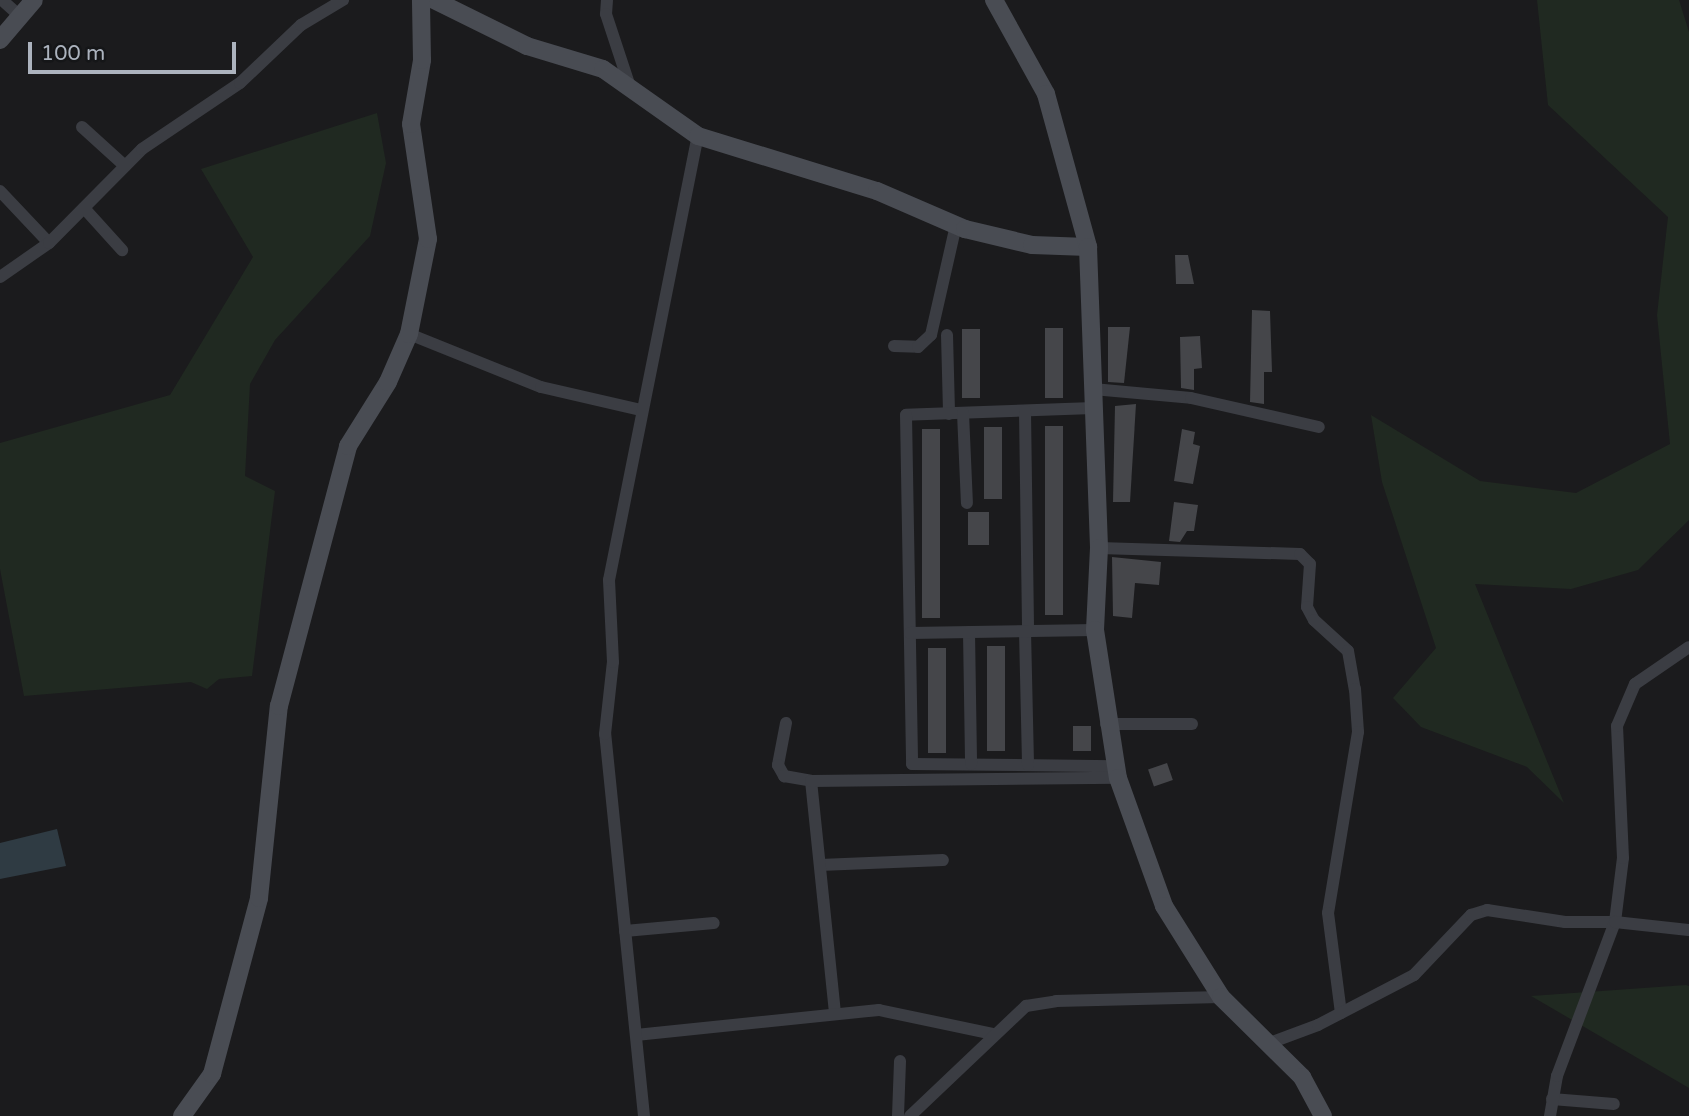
<!DOCTYPE html>
<html>
<head>
<meta charset="utf-8">
<style>
	body { margin:0 }
	#map { position:relative; width:1689px; height:1116px; overflow:hidden; background:#1b1b1d; font-family:"Varela Round",sans-serif }
	div>[style] { position:absolute }
	[style*='--x'] { left:calc(var(--x)*1px); top:calc(var(--y)*1px); width:calc(var(--w)*1px); rotate:calc(var(--a)*1deg) }
	.green>* { inset:0; background:#202921 }
	.water>* { inset:0; background:#2f3b43 }
	.building>* { inset:0; background:#45464a; transform-origin:0 0 }
	.street>* { height:12px; margin:-6px; padding:0 6px; transform-origin:6px; border-radius:6px; background:#3b3d43 }
	.secondary>* { height:18px; margin:-9px; padding:0 9px; transform-origin:9px; border-radius:9px; background:#494c53 }
	span { translate:-50% -50%; white-space:nowrap; text-align:center; line-height:1.15; -webkit-text-stroke:7px #151618; paint-order:stroke }
	.scale { position:absolute; left:28px; top:42px; width:208px; height:32px; box-sizing:border-box; border:4px solid #acb3be; border-top:0; padding-left:9px; font-size:21px; line-height:24px; white-space:nowrap; color:#acb3be; -webkit-text-stroke:5px #151618; paint-order:stroke }
</style>
</head>
<body>
<div id="map">
	<div class="green">
		<i style="clip-path:polygon(1537px 0,1679px 0,1689px 32px,1689px 520px,1638px 570px,1571px 589px,1475px 584px,1564px 803px,1527px 767px,1421px 727px,1393px 698px,1436px 648px,1382px 482px,1371px 415px,1480px 481px,1576px 493px,1670px 444px,1657px 315px,1668px 217px,1548px 105px)"></i>
		<i style="clip-path:polygon(377px 113px,386px 163px,370px 236px,275px 340px,250px 384px,245px 476px,275px 491px,252px 676px,219px 679px,207px 689px,191px 682px,24px 696px,0 569px,0 443px,170px 395px,253px 257px,201px 169px)"></i>
		<i style="clip-path:polygon(1689px 986px,1689px 1088px,1531px 996px,1686px 985px)"></i>
	</div>
	<div class="water">
		<i style="clip-path:polygon(57px 829px,66px 866px,0 879px,0 843px)"></i>
	</div>
	<div class="building">
		<i style="clip-path:polygon(1175px 255px,1188px 255px,1194px 284px,1176px 284px)"></i>
		<i style="clip-path:polygon(1252px 310px,1270px 311px,1272px 372px,1264px 372px,1264px 404px,1250px 402px)"></i>
		<i style="clip-path:polygon(1108px 327px,1130px 327px,1124px 383px,1108px 382px)"></i>
		<i style="left:1045px;top:328px;width:18px;height:70px"></i>
		<i style="left:962px;top:329px;width:18px;height:69px"></i>
		<i style="clip-path:polygon(1200px 336px,1202px 368px,1194px 369px,1194px 390px,1181px 388px,1180px 337px)"></i>
		<i style="clip-path:polygon(1136px 404px,1130px 502px,1113px 502px,1115px 406px)"></i>
		<i style="left:1045px;top:426px;width:18px;height:189px"></i>
		<i style="left:984px;top:427px;width:18px;height:72px"></i>
		<i style="left:922px;top:429px;width:18px;height:189px"></i>
		<i style="clip-path:polygon(1182px 429px,1195px 432px,1193px 444px,1200px 446px,1193px 484px,1174px 481px)"></i>
		<i style="clip-path:polygon(1174px 502px,1198px 505px,1194px 531px,1187px 531px,1180px 542px,1169px 541px)"></i>
		<i style="left:968px;top:512px;width:21px;height:33px"></i>
		<i style="clip-path:polygon(1112px 557px,1161px 562px,1159px 585px,1135px 583px,1132px 618px,1113px 616px)"></i>
		<i style="left:987px;top:646px;width:18px;height:105px"></i>
		<i style="left:928px;top:648px;width:18px;height:105px"></i>
		<i style="left:1073px;top:726px;width:18px;height:25px"></i>
		<i style="left:1167px;top:763px;width:18px;height:20px;rotate:71deg"></i>
	</div>
	<div class="street">
		<i style="--x:2;--y:0;--w:24;--a:42"></i>
		<i style="--x:607;--y:0;--w:14;--a:94"></i>
		<i style="--x:606;--y:14;--w:80;--a:71.8"></i>
		<i style="--x:82;--y:127;--w:58;--a:42.2"></i>
		<i style="--x:0;--y:191;--w:71;--a:46.7"></i>
		<i style="--x:84;--y:208;--w:57;--a:47.9"></i>
		<i style="--x:0;--y:277;--w:60;--a:-34.8"></i>
		<i style="--x:49;--y:243;--w:132;--a:-45.3"></i>
		<i style="--x:142;--y:149;--w:118;--a:-34"></i>
		<i style="--x:240;--y:83;--w:84;--a:-43.6"></i>
		<i style="--x:301;--y:25;--w:49;--a:-30.8"></i>
		<i style="--x:409;--y:334;--w:142;--a:21.9"></i>
		<i style="--x:541;--y:387;--w:103;--a:13"></i>
		<i style="--x:947;--y:335;--w:79;--a:88.5"></i>
		<i style="--x:894;--y:346;--w:24;--a:2"></i>
		<i style="--x:918;--y:347;--w:18;--a:-43"></i>
		<i style="--x:931;--y:335;--w:113;--a:-77.2"></i>
		<i style="--x:1093;--y:389;--w:98;--a:5.2"></i>
		<i style="--x:1191;--y:398;--w:131;--a:12.8"></i>
		<i style="--x:1093;--y:408;--w:187;--a:177.9"></i>
		<i style="--x:906;--y:415;--w:349;--a:89"></i>
		<i style="--x:912;--y:764;--w:203;--a:0.6"></i>
		<i style="--x:1025;--y:411;--w:220;--a:89.2"></i>
		<i style="--x:963;--y:413;--w:90;--a:87.5"></i>
		<i style="--x:1099;--y:548;--w:201;--a:1.7"></i>
		<i style="--x:1300;--y:554;--w:14;--a:45"></i>
		<i style="--x:1310;--y:564;--w:43;--a:94"></i>
		<i style="--x:1307;--y:607;--w:15;--a:62"></i>
		<i style="--x:1314;--y:620;--w:46;--a:42.4"></i>
		<i style="--x:1348;--y:651;--w:39;--a:80"></i>
		<i style="--x:1355;--y:689;--w:43;--a:86"></i>
		<i style="--x:1358;--y:732;--w:183;--a:99.4"></i>
		<i style="--x:1328;--y:913;--w:101;--a:82.6"></i>
		<i style="--x:1025;--y:631;--w:134;--a:88.7"></i>
		<i style="--x:969;--y:632;--w:132;--a:89.1"></i>
		<i style="--x:910;--y:633;--w:185;--a:-0.9"></i>
		<i style="--x:786;--y:723;--w:43;--a:100.8"></i>
		<i style="--x:778;--y:765;--w:13;--a:61"></i>
		<i style="--x:784;--y:776;--w:27;--a:10"></i>
		<i style="--x:1106;--y:724;--w:86;--a:0"></i>
		<i style="--x:820;--y:865;--w:123;--a:-2.3"></i>
		<i style="--x:625;--y:931;--w:89;--a:-5.1"></i>
		<i style="--x:835;--y:1013;--w:233;--a:-95.9"></i>
		<i style="--x:811;--y:781;--w:307;--a:-0.6"></i>
		<i style="--x:636;--y:1035;--w:244;--a:-5.9"></i>
		<i style="--x:879;--y:1010;--w:116;--a:11.9"></i>
		<i style="--x:1270;--y:1043;--w:51;--a:-20.6"></i>
		<i style="--x:1318;--y:1025;--w:108;--a:-27.5"></i>
		<i style="--x:1414;--y:975;--w:83;--a:-46.5"></i>
		<i style="--x:1471;--y:915;--w:17;--a:-17"></i>
		<i style="--x:1487;--y:910;--w:79;--a:8.7"></i>
		<i style="--x:1565;--y:922;--w:50;--a:0"></i>
		<i style="--x:1615;--y:922;--w:64;--a:-82.9"></i>
		<i style="--x:1623;--y:858;--w:132;--a:-92.6"></i>
		<i style="--x:1617;--y:726;--w:46;--a:-66.8"></i>
		<i style="--x:1635;--y:684;--w:65;--a:-34.4"></i>
		<i style="--x:1552;--y:1099;--w:62;--a:4.6"></i>
		<i style="--x:644;--y:1116;--w:384;--a:-95.8"></i>
		<i style="--x:605;--y:734;--w:72;--a:-83.7"></i>
		<i style="--x:613;--y:662;--w:82;--a:-92.8"></i>
		<i style="--x:609;--y:580;--w:453;--a:-78.7"></i>
		<i style="--x:898;--y:1116;--w:55;--a:-87.9"></i>
		<i style="--x:910;--y:1116;--w:160;--a:-43.5"></i>
		<i style="--x:1026;--y:1006;--w:30;--a:-9"></i>
		<i style="--x:1056;--y:1001;--w:165;--a:-1.4"></i>
		<i style="--x:1550;--y:1116;--w:41;--a:-80.1"></i>
		<i style="--x:1557;--y:1076;--w:165;--a:-69.4"></i>
		<i style="--x:1615;--y:922;--w:74;--a:6.2"></i>
	</div>
	<div class="secondary">
		<i style="--x:434;--y:0;--w:104;--a:26.3"></i>
		<i style="--x:527;--y:46;--w:79;--a:16.8"></i>
		<i style="--x:603;--y:69;--w:116;--a:35.2"></i>
		<i style="--x:698;--y:136;--w:187;--a:17.1"></i>
		<i style="--x:877;--y:191;--w:96;--a:23.4"></i>
		<i style="--x:965;--y:229;--w:69;--a:13.4"></i>
		<i style="--x:1032;--y:245;--w:56;--a:2"></i>
		<i style="--x:994;--y:0;--w:107;--a:61"></i>
		<i style="--x:1046;--y:94;--w:159;--a:74.6"></i>
		<i style="--x:1088;--y:247;--w:301;--a:87.9"></i>
		<i style="--x:1099;--y:548;--w:82;--a:92.8"></i>
		<i style="--x:1095;--y:630;--w:150;--a:81.2"></i>
		<i style="--x:1118;--y:778;--w:136;--a:70.2"></i>
		<i style="--x:1164;--y:906;--w:107;--a:57.9"></i>
		<i style="--x:1221;--y:997;--w:114;--a:44.6"></i>
		<i style="--x:1302;--y:1077;--w:44;--a:61.7"></i>
		<i style="--x:0;--y:40;--w:52;--a:-49.6"></i>
		<i style="--x:182;--y:1116;--w:52;--a:-54.5"></i>
		<i style="--x:212;--y:1074;--w:182;--a:-75"></i>
		<i style="--x:259;--y:898;--w:193;--a:-84.1"></i>
		<i style="--x:279;--y:706;--w:269;--a:-75.1"></i>
		<i style="--x:348;--y:446;--w:75;--a:-58"></i>
		<i style="--x:388;--y:382;--w:52;--a:-66.4"></i>
		<i style="--x:409;--y:334;--w:97;--a:-78.7"></i>
		<i style="--x:428;--y:239;--w:116;--a:-98.4"></i>
		<i style="--x:411;--y:124;--w:65;--a:-80.2"></i>
		<i style="--x:422;--y:60;--w:60;--a:-91"></i>
	</div>
	<div class="scale">100 m</div>
</div>
</body>
</html>
